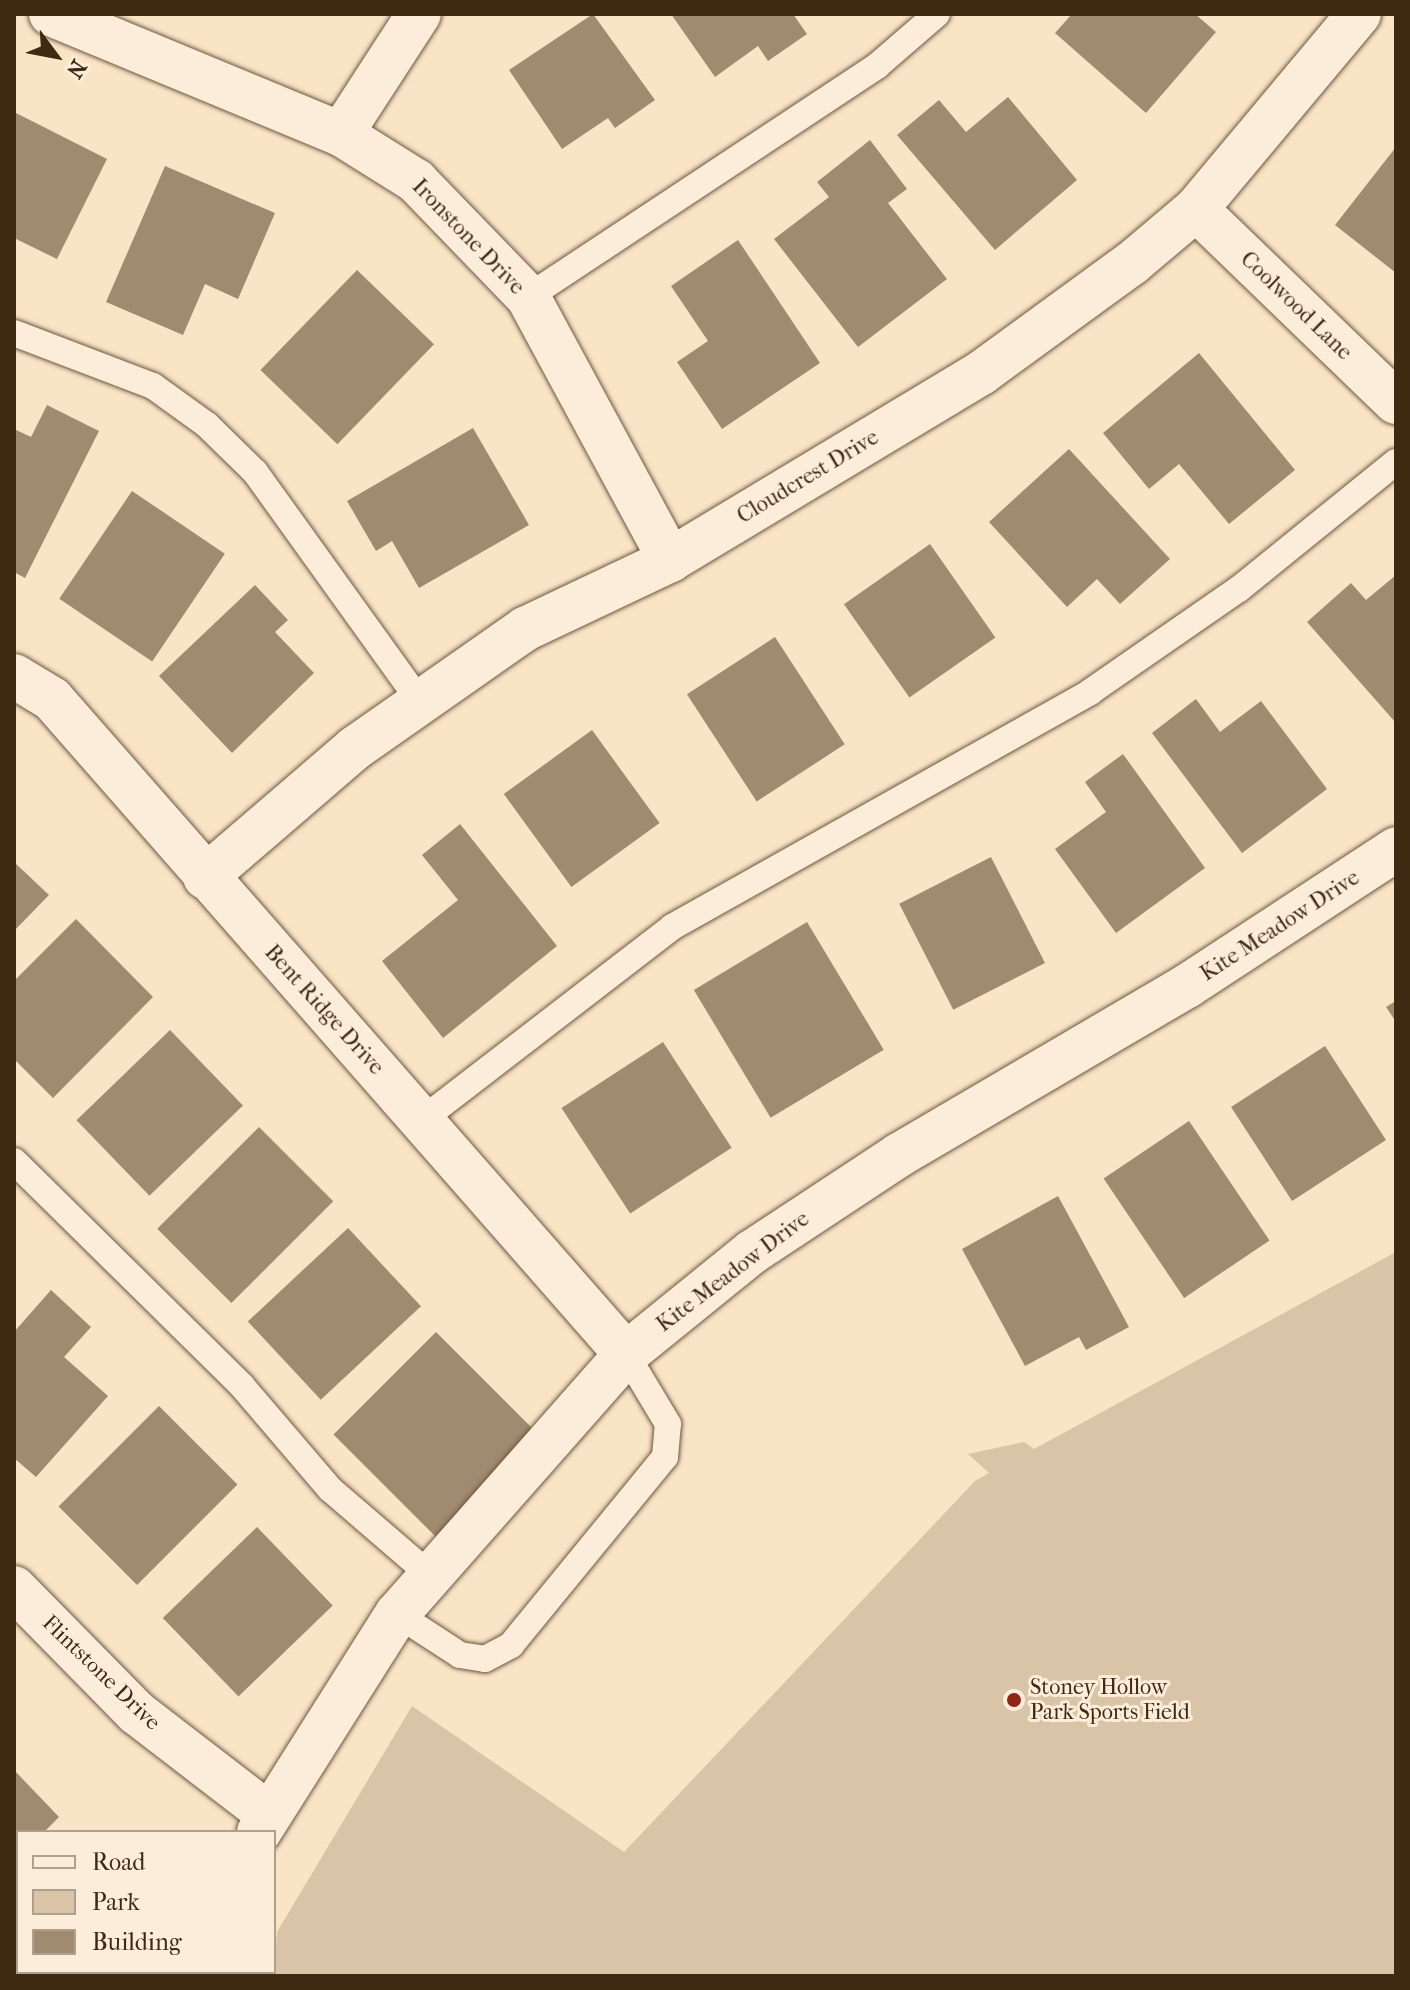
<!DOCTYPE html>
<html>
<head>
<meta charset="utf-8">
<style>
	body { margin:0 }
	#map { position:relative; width:1410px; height:1990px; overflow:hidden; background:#fae4c6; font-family:"IM FELL French Canon",serif }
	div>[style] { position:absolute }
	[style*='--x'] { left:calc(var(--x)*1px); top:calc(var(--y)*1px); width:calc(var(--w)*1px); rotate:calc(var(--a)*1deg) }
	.green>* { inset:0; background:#dac4a8 }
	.building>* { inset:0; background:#a08a70; transform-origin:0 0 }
	.roads { filter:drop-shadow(0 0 2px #6d5840) drop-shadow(0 0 2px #6d5840) }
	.lane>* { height:26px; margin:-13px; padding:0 13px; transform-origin:13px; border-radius:13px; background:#fcedda }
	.street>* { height:44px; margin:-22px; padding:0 22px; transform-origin:22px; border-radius:22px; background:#fcedda }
	.dots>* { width:22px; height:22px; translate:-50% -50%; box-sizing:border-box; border:4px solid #fcedda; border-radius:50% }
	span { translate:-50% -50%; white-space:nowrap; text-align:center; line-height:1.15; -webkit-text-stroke:6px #fcedda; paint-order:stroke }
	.street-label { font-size:22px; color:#3e2913 }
	.poi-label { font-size:22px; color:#3e2913 }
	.left { translate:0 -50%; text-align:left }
	.frame { position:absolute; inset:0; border:16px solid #3e2913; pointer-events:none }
	.legend { position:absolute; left:16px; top:1830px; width:260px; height:144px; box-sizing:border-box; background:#fcedda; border:2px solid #b09f8a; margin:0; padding:10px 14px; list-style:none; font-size:24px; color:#3e2913 }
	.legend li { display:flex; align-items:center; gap:16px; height:40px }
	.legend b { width:40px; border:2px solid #b09f8a }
	.north { position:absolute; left:16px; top:16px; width:80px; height:80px; -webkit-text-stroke:6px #fcedda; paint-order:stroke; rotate:122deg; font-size:22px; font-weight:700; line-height:32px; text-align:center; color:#3e2913 }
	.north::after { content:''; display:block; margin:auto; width:28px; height:36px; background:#3e2913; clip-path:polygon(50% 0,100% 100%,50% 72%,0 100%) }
</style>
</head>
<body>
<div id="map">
	<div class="green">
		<i style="clip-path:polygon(1396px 1252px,1396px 1976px,258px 1976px,274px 1972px,277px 1932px,412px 1706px,624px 1852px,975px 1481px,989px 1473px,968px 1454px,1024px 1442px,1034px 1449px)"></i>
	</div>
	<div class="building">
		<i style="clip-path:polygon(593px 14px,655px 100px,615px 128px,608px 118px,562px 149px,509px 70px)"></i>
		<i style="clip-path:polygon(671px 14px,793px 14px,807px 34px,768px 61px,758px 46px,715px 77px)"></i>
		<i style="clip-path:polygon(1072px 14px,1195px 14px,1216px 32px,1146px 113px,1055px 33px)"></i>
		<i style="clip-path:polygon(1008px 97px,1077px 180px,995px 250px,897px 135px,939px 100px,966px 132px)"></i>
		<i style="clip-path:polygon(14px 112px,107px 159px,57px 259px,14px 238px)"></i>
		<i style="clip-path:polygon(870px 140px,907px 189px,888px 203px,947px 279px,858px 347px,774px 239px,829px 197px,817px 182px)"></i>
		<i style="clip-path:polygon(1396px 147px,1396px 273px,1335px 225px)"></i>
		<i style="clip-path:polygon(165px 166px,275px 213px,238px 299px,205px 284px,183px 335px,106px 302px)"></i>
		<i style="clip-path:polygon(738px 240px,820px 363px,722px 429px,677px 362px,708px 341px,671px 286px)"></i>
		<i style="left:357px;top:270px;width:107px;height:139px;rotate:44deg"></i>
		<i style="clip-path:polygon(1199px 353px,1295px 470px,1229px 524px,1179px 464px,1149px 489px,1103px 433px)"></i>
		<i style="clip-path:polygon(47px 405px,99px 431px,25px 578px,14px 572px,14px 429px,31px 437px)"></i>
		<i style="clip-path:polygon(473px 428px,529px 525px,419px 588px,392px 541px,376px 551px,347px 501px)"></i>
		<i style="clip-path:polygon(1069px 449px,1170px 559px,1120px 604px,1097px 579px,1067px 607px,989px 522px)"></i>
		<i style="left:132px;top:491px;width:112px;height:130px;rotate:34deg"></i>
		<i style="left:930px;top:544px;width:114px;height:105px;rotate:55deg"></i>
		<i style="clip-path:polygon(1396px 575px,1396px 723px,1307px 622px,1351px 583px,1366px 600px)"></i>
		<i style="clip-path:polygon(255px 585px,288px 620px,275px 632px,314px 673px,232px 753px,159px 676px)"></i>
		<i style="left:775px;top:637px;width:128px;height:105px;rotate:57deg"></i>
		<i style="clip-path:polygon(1196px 699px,1220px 732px,1261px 701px,1327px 789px,1242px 853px,1152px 733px)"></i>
		<i style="left:592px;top:730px;width:115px;height:109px;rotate:54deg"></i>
		<i style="clip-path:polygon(1123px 754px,1205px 868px,1116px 933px,1055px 849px,1106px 812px,1085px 782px)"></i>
		<i style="clip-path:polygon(460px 824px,557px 946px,443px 1038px,382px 961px,458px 900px,422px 855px)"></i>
		<i style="left:991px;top:857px;width:119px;height:103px;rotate:63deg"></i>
		<i style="clip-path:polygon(14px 862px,49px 895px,14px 931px)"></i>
		<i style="clip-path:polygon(76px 919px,153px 997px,53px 1098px,14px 1059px,14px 981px)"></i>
		<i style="left:807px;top:922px;width:149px;height:132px;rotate:59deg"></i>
		<i style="clip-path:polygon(1396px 1001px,1396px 1022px,1386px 1007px)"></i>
		<i style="left:170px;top:1030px;width:105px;height:130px;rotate:46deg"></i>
		<i style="left:663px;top:1042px;width:126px;height:121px;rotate:57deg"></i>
		<i style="left:1325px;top:1046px;width:112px;height:112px;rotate:57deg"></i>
		<i style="left:1189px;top:1121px;width:144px;height:103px;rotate:56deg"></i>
		<i style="left:259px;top:1127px;width:105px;height:144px;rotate:45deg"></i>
		<i style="clip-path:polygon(1058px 1196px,1129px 1327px,1086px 1350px,1079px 1337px,1025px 1366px,962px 1249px)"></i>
		<i style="left:348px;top:1228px;width:107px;height:137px;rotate:47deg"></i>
		<i style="clip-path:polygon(51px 1290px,91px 1327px,64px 1357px,108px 1396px,36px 1477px,14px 1458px,14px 1332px)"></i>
		<i style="left:436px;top:1332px;width:144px;height:145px;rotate:45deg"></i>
		<i style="left:159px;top:1406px;width:111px;height:142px;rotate:45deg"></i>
		<i style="left:257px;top:1527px;width:109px;height:131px;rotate:46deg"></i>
		<i style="clip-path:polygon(14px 1770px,59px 1817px,44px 1832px,18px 1832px,14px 1861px)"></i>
		<i style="clip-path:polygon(51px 1972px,129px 1972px,48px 1976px)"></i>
	</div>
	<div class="roads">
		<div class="lane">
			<i style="--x:528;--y:297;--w:419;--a:-33.5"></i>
			<i style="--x:877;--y:66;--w:79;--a:-40.9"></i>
			<i style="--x:14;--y:333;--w:149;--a:20.9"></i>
			<i style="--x:153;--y:386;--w:67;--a:35.8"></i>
			<i style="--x:207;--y:425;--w:67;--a:44.4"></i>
			<i style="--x:255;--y:472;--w:284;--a:54.3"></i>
			<i style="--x:423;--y:1119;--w:314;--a:-37.6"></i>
			<i style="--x:672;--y:927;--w:480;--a:-29.3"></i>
			<i style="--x:1090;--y:692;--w:181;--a:-34.7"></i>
			<i style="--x:1239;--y:589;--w:202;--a:-39"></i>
			<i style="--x:14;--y:1161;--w:320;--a:44.6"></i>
			<i style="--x:242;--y:1386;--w:135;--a:49.5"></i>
			<i style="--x:330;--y:1489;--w:132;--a:40.7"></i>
			<i style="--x:397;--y:1614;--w:75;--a:33.1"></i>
			<i style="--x:460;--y:1655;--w:25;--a:9"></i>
			<i style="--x:485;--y:1659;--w:30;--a:-28"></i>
			<i style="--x:511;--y:1645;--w:243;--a:-50.7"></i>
			<i style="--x:665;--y:1457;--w:33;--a:-85"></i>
			<i style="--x:668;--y:1424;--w:82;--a:-121"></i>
		</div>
		<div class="street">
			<i style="--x:51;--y:14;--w:314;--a:22.5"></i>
			<i style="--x:341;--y:134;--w:89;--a:32.1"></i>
			<i style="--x:416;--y:181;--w:161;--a:46"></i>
			<i style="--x:528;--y:297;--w:299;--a:61.6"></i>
			<i style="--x:341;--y:134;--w:143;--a:-57"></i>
			<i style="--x:1196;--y:209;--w:278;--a:44"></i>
			<i style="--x:14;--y:676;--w:44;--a:31.2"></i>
			<i style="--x:52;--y:699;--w:871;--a:48.77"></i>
			<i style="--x:205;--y:877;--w:198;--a:-40.7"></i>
			<i style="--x:355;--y:748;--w:208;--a:-35"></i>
			<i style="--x:525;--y:629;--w:161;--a:-25.4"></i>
			<i style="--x:670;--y:560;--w:363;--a:-31"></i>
			<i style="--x:981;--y:373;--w:187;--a:-36.1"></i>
			<i style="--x:1132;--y:263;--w:84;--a:-40.2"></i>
			<i style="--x:1196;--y:209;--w:254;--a:-50.1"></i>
			<i style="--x:14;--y:1588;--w:175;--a:45.5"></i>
			<i style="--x:137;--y:1713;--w:165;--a:37.6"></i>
			<i style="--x:259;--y:1832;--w:258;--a:-57.7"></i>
			<i style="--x:397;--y:1614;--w:346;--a:-48.6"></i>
			<i style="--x:626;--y:1354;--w:162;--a:-39"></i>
			<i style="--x:752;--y:1252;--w:176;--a:-33.4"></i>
			<i style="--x:899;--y:1155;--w:334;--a:-30.4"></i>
			<i style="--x:1187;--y:986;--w:250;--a:-33.2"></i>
			<i style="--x:194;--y:1976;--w:4;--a:-76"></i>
		</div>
	</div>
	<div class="dots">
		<i style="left:1014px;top:1700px;background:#8f2418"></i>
	</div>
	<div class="street-label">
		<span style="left:468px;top:237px;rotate:46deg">Ironstone Drive</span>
		<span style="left:1296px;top:306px;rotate:44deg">Coolwood Lane</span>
		<span style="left:808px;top:477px;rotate:-31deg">Cloudcrest Drive</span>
		<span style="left:1280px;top:926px;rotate:-33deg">Kite Meadow Drive</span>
		<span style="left:324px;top:1010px;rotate:48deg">Bent Ridge Drive</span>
		<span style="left:733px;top:1272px;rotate:-37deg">Kite Meadow Drive</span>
		<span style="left:101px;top:1673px;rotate:44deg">Flintstone Drive</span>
	</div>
	<div class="poi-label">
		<span class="left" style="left:1030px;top:1700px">Stoney Hollow<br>Park Sports Field</span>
	</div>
	<div class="frame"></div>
	<ul class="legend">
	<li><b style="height:10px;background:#fcedda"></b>Road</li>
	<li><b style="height:22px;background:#dac4a8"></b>Park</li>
	<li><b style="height:22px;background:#a08a70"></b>Building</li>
	</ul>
	<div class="north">N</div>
</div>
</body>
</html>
